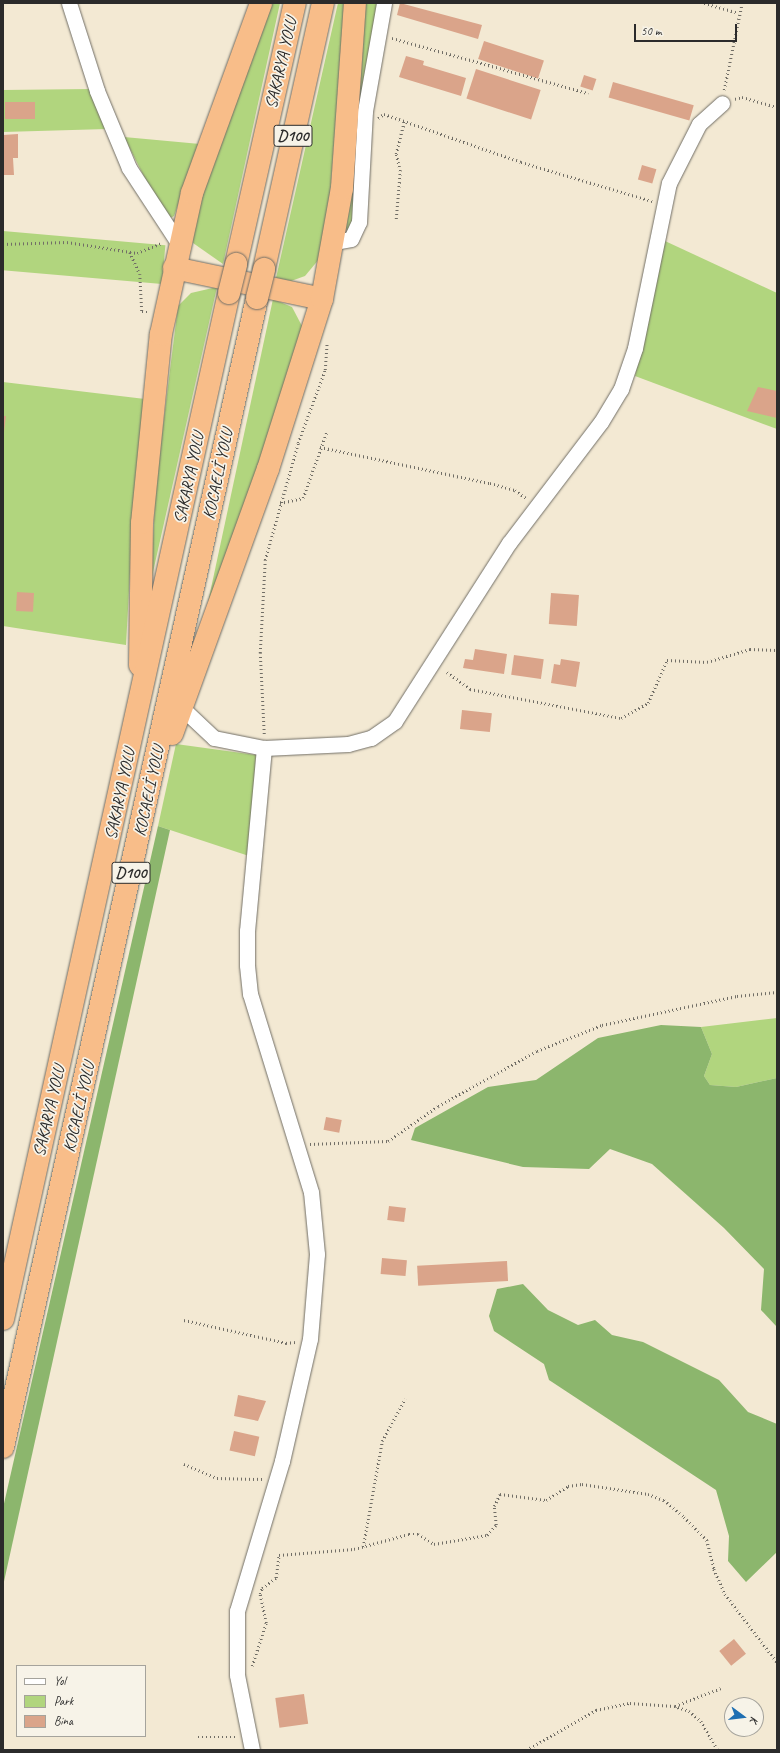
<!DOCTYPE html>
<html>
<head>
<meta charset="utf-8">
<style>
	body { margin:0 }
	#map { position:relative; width:780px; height:1753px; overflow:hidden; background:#f3e9d3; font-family:Caveat,sans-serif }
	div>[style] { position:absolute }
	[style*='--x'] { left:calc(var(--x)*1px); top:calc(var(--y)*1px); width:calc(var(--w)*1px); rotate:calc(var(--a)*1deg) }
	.green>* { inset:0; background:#b1d57e; transform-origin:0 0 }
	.forest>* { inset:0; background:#8cb66d }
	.building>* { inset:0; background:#daa48a; transform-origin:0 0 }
	.path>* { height:2.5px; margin-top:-1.25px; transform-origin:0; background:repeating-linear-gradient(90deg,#716e66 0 1px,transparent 0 4px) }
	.roads { filter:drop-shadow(0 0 1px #716e66) drop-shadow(0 0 1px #716e66) }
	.minor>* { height:15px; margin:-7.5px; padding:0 7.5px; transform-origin:7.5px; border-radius:7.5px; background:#fff }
	.highway>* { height:22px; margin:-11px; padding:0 11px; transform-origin:11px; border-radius:11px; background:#f8bd89 }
	.bridges { filter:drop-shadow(0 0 1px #716e66) drop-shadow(0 0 1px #716e66) }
	.highway-bridge>* { height:22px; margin:-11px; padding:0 11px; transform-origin:11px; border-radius:11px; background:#f8bd89 }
	span { translate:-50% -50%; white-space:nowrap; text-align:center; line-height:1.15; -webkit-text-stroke:3.5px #f7f3e8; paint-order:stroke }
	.shield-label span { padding:1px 3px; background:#f7f3e8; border:1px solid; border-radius:3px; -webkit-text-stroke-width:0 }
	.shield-label { font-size:16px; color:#2b2b2b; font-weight:700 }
	.street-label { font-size:17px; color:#2b2b2b }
	.frame { position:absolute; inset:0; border:4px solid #2b2b2b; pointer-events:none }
	.legend { position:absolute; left:16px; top:1665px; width:130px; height:72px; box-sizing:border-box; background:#f7f3e8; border:1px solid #a5a39c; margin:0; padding:5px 7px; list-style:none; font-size:12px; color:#2b2b2b }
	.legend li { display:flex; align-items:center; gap:8px; height:20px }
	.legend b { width:20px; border:1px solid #a5a39c }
	.north { position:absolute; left:724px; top:1697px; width:40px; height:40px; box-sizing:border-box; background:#f7f3e8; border:1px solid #a5a39c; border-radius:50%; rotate:105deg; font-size:11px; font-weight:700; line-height:16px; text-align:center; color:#2b2b2b }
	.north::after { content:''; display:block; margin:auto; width:14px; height:18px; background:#1f6fb2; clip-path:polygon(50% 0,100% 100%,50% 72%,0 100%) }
	.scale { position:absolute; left:634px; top:24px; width:103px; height:18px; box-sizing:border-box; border:2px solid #2b2b2b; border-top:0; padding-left:5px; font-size:12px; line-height:14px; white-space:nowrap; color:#2b2b2b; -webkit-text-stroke:3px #f7f3e8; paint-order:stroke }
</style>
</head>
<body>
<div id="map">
	<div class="green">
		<i style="clip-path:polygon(272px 3px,280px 3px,223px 264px,193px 243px,193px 229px,203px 192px)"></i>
		<i style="clip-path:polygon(338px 3px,345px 3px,327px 234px,320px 258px,305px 276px,291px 281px,276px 278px)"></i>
		<i style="clip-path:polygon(365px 3px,384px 3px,351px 239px,346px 228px)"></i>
		<i style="clip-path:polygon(91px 89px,107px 129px,3px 132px,3px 90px)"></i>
		<i style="clip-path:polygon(124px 137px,200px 144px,174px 216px,169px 219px,163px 214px)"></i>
		<i style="left:3px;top:231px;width:163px;height:39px;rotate:5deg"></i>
		<i style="clip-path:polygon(665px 241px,777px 293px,777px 429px,635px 376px)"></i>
		<i style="clip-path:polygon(217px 287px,151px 581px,156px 482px,178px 306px,191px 293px)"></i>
		<i style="clip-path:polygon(273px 299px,292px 307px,302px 326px,304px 342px,195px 663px)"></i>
		<i style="clip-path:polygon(3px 382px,145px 399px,134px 500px,126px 645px,3px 626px)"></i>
		<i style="clip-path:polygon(176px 744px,256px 755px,249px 856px,158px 826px)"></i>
		<i style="clip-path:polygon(777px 1018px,777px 1078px,736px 1087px,710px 1085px,704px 1076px,712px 1054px,701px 1027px)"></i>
	</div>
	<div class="forest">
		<i style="clip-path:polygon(158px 826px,170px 830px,3px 1586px,3px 1508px)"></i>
		<i style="clip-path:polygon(661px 1025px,701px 1027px,712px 1054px,704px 1076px,710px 1085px,736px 1087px,777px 1078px,777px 1327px,761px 1310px,764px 1269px,724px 1228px,652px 1164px,610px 1149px,589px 1169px,523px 1167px,411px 1140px,415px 1128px,488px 1087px,536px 1080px,598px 1038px)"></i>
		<i style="clip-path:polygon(523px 1284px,548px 1310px,578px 1325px,595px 1320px,612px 1335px,643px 1342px,719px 1380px,748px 1412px,777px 1424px,777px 1552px,746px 1582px,728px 1561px,729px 1536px,716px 1490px,549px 1380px,544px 1364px,494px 1331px,489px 1316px,497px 1289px)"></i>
	</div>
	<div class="building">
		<i style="clip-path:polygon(400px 3px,482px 25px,478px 39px,397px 15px)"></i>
		<i style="left:484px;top:41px;width:63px;height:19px;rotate:18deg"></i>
		<i style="clip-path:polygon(406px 56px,424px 61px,423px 65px,466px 78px,461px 96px,399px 77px)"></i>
		<i style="left:476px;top:69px;width:68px;height:31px;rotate:18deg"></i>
		<i style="left:584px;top:75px;width:13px;height:12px;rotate:18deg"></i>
		<i style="left:613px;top:82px;width:84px;height:16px;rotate:16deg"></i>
		<i style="left:5px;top:102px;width:30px;height:17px"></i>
		<i style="clip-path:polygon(18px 134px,18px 158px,13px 158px,14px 175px,3px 175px,3px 135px)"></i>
		<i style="left:642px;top:165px;width:15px;height:15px;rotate:16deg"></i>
		<i style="clip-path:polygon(758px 387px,777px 391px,777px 418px,747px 411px)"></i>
		<i style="clip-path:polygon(3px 416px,6px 416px,4px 432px,3px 432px)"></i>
		<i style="left:17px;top:592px;width:17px;height:19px;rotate:3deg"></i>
		<i style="left:551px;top:593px;width:28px;height:31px;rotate:4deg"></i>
		<i style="clip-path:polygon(475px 649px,507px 654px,504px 674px,463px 668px,465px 659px,473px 660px)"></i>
		<i style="left:514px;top:655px;width:30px;height:20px;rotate:8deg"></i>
		<i style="clip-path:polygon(561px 659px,580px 662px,576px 687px,551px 683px,554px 664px,560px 665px)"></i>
		<i style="left:462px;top:710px;width:30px;height:19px;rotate:6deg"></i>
		<i style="left:326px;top:1117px;width:16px;height:13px;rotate:11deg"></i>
		<i style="left:389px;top:1206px;width:17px;height:14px;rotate:7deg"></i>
		<i style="left:382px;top:1258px;width:25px;height:16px;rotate:5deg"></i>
		<i style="left:507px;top:1261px;width:20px;height:90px;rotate:87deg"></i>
		<i style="clip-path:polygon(238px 1395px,266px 1401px,258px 1421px,234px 1416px)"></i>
		<i style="left:234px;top:1431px;width:26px;height:20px;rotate:13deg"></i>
		<i style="left:734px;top:1639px;width:19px;height:19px;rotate:51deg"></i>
		<i style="left:304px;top:1694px;width:30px;height:29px;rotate:82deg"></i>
	</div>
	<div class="path">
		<i style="--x:704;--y:3;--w:36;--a:16"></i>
		<i style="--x:392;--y:38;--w:204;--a:15.7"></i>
		<i style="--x:724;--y:90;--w:89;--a:-78.3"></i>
		<i style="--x:735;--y:99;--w:7;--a:-16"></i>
		<i style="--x:742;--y:97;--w:36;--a:16"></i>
		<i style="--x:378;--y:118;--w:7;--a:-34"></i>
		<i style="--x:384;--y:114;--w:145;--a:19.3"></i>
		<i style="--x:521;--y:162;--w:137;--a:16.6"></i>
		<i style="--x:396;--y:219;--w:48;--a:-85.2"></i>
		<i style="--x:400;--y:171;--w:17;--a:-103"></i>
		<i style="--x:396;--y:154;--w:34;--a:-76"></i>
		<i style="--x:3;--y:244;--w:64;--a:-1.8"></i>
		<i style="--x:67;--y:242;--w:71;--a:8.9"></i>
		<i style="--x:137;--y:253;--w:27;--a:-22"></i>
		<i style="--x:130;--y:252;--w:24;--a:66"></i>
		<i style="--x:140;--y:274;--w:38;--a:87"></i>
		<i style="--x:142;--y:312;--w:6;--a:0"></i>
		<i style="--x:320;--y:447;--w:174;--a:12"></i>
		<i style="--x:490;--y:483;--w:26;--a:16"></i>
		<i style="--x:515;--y:490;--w:14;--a:36"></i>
		<i style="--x:280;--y:503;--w:24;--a:-12"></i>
		<i style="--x:303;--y:498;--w:71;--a:-70.3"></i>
		<i style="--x:447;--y:672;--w:29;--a:36"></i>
		<i style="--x:470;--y:689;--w:154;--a:10.9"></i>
		<i style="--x:621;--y:718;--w:31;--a:-29"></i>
		<i style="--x:648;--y:703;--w:47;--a:-66.2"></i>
		<i style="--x:667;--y:660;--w:40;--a:2.9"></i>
		<i style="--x:707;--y:662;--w:45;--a:-16.8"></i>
		<i style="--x:750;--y:649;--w:27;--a:2"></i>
		<i style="--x:264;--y:734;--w:81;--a:-92.8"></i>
		<i style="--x:260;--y:653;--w:93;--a:-86.9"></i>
		<i style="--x:265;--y:560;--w:122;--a:-74.2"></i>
		<i style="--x:298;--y:443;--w:78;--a:-69.7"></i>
		<i style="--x:325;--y:370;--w:27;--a:-86"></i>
		<i style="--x:310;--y:1144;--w:78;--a:-2.2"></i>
		<i style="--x:388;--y:1141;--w:61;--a:-35"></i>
		<i style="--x:438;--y:1106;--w:113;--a:-29.1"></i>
		<i style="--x:537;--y:1051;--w:70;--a:-21.8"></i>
		<i style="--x:602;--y:1025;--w:138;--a:-12.1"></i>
		<i style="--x:737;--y:996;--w:40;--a:-5.7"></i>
		<i style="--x:184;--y:1320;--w:105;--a:12.7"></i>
		<i style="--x:286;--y:1343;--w:9;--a:-6"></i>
		<i style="--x:184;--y:1464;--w:36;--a:23"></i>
		<i style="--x:217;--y:1478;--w:45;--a:1.3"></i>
		<i style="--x:363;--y:1547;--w:108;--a:-79.8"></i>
		<i style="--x:382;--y:1441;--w:48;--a:-61.3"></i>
		<i style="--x:252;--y:1666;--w:45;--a:-72"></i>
		<i style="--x:266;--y:1623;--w:30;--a:-102"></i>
		<i style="--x:260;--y:1594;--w:6;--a:-72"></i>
		<i style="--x:262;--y:1588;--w:17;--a:-36"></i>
		<i style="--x:276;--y:1578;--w:23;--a:-83"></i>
		<i style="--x:279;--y:1555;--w:75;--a:-4.6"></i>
		<i style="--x:354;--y:1549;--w:57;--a:-15.3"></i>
		<i style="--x:409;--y:1534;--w:9;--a:0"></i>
		<i style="--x:418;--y:1534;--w:19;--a:32"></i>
		<i style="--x:434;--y:1544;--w:54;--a:-9.6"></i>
		<i style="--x:487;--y:1535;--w:13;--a:-48"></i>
		<i style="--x:496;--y:1525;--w:19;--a:-96"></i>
		<i style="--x:494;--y:1506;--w:13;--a:-63"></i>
		<i style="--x:500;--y:1494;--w:46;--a:7.4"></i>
		<i style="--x:546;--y:1500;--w:26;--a:-32"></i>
		<i style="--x:568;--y:1486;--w:14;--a:-8"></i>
		<i style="--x:582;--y:1484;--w:67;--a:8.6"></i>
		<i style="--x:648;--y:1494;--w:17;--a:21"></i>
		<i style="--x:664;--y:1500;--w:26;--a:40"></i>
		<i style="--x:684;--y:1517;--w:33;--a:45"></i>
		<i style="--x:707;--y:1540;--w:30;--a:76"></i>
		<i style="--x:714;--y:1569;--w:27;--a:66"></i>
		<i style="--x:725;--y:1594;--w:86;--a:52.6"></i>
		<i style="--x:675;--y:1706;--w:49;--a:-21.4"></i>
		<i style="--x:198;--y:1737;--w:38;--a:0"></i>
		<i style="--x:526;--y:1750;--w:81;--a:-29.7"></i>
		<i style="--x:596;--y:1710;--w:35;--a:-12"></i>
		<i style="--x:630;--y:1703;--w:44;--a:3.9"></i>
		<i style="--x:674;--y:1706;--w:16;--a:18"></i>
		<i style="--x:689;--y:1711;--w:16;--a:40"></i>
		<i style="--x:701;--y:1721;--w:34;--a:60"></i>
	</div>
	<div class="roads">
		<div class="minor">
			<i style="--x:69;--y:3;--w:92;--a:72.3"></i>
			<i style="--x:97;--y:91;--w:83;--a:67.4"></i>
			<i style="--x:129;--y:168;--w:91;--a:56.7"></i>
			<i style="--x:334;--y:242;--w:17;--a:-10"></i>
			<i style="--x:351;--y:239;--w:19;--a:-65"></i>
			<i style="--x:359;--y:222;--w:111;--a:-86.9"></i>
			<i style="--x:365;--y:111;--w:110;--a:-80"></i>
			<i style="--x:182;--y:708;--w:44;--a:43.2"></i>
			<i style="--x:214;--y:738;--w:51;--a:11.3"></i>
			<i style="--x:264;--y:748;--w:84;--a:-2.7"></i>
			<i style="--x:348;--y:744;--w:24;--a:-15"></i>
			<i style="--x:371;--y:738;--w:29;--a:-35"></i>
			<i style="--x:395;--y:721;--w:211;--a:-57.4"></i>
			<i style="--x:509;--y:543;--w:152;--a:-52.8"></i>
			<i style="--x:601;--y:422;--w:39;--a:-59"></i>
			<i style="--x:621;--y:389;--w:43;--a:-71.1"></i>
			<i style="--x:635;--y:348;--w:168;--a:-78.4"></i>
			<i style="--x:669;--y:183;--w:66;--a:-63"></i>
			<i style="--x:699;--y:124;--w:31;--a:-42"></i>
			<i style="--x:252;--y:1750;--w:76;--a:-101.3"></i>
			<i style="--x:237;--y:1675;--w:64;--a:-90"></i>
			<i style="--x:237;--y:1611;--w:157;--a:-73.3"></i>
			<i style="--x:282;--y:1461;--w:125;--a:-77.1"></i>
			<i style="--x:310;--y:1339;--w:85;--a:-85.3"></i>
			<i style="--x:317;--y:1254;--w:62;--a:-95.5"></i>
			<i style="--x:311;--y:1192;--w:207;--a:-107.1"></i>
			<i style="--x:250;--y:994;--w:29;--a:-96"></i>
			<i style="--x:247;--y:965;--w:34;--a:-90"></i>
			<i style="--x:247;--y:931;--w:184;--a:-84.7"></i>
		</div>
		<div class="highway">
			<i style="--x:236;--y:264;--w:268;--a:-77.3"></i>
			<i style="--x:174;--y:268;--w:151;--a:11.8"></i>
			<i style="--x:264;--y:269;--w:272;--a:-77.5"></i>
			<i style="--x:140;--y:665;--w:142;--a:-89.2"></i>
			<i style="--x:142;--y:523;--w:190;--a:-84.3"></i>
			<i style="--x:161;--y:334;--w:144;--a:-77.6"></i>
			<i style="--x:192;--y:193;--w:202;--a:-70"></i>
			<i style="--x:172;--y:734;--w:282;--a:-70.1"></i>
			<i style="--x:268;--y:469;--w:178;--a:-72.4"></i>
			<i style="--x:322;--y:299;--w:113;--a:-79.8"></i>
			<i style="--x:342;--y:188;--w:185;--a:-86"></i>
			<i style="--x:3;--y:1319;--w:1051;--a:-77.58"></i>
			<i style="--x:3;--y:1447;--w:1177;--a:-77.53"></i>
		</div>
	</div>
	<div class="bridges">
		<div class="highway-bridge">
			<i style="--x:229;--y:293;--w:30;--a:-76"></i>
			<i style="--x:257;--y:298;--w:30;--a:-76"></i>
		</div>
	</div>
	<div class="shield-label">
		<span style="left:293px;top:136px">D100</span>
		<span style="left:131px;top:873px">D100</span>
	</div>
	<div class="street-label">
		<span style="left:281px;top:63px;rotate:-77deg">SAKARYA YOLU</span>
		<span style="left:218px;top:474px;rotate:-78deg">KOCAELİ YOLU</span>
		<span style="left:189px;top:478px;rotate:-78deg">SAKARYA YOLU</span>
		<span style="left:149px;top:791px;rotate:-78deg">KOCAELİ YOLU</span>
		<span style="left:120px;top:794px;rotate:-78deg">SAKARYA YOLU</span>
		<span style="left:79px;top:1107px;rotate:-77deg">KOCAELİ YOLU</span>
		<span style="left:49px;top:1111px;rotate:-77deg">SAKARYA YOLU</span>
	</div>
	<div class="frame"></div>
	<ul class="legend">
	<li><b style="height:5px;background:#fff"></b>Yol</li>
	<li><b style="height:11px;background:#b1d57e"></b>Park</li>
	<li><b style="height:11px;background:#daa48a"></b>Bina</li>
	</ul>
	<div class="north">K</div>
	<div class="scale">50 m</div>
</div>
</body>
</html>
